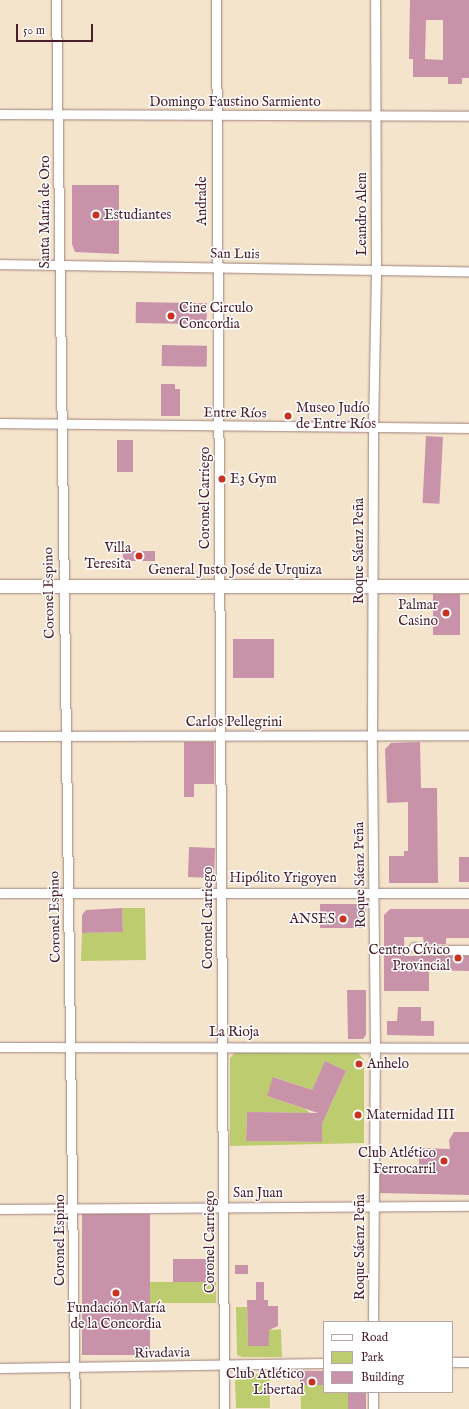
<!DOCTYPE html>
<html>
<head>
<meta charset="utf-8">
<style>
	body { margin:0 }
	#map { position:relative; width:469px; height:1409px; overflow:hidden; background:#f5e4cc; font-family:"IM FELL English",serif }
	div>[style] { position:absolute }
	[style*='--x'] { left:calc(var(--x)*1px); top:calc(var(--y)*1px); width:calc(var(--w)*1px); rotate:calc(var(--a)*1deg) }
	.green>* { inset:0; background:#bccc6e; transform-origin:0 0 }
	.building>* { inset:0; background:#c893a8; transform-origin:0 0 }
	.roads { filter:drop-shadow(0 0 1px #a0827c) drop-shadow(0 0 1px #a0827c) }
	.street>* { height:9px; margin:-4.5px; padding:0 4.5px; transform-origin:4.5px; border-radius:4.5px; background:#fff }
	.secondary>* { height:13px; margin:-6.5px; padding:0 6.5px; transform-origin:6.5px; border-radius:6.5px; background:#fff }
	.dots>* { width:11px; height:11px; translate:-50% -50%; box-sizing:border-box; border:2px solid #fff; border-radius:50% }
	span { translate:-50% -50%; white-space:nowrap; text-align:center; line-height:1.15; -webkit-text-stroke:3px #fff; paint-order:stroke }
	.street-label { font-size:14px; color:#4a1f2b }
	.poi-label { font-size:14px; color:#4a1f2b }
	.left { translate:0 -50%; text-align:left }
	.right { translate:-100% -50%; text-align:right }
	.legend { position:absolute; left:323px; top:1321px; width:130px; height:72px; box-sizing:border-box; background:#fff; border:1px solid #b7a5aa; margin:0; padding:5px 7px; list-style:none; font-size:12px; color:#4a1f2b }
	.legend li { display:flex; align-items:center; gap:8px; height:20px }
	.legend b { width:20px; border:1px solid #b7a5aa }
	.scale { position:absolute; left:16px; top:24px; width:77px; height:18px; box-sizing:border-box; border:2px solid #4a1f2b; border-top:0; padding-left:5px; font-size:12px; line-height:14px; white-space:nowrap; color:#4a1f2b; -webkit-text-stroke:3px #fff; paint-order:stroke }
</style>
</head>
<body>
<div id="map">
	<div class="green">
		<i style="clip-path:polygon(122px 908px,145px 908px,146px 960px,81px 961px,82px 933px,123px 932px)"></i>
		<i style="clip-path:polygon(evenodd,235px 1052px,358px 1053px,364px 1060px,364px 1143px,230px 1146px,230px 1058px,235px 1052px,325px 1061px,346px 1071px,322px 1124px,321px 1142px,246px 1141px,247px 1112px,310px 1113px,304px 1108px,325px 1061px,235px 1052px,274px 1077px,309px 1089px,303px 1108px,267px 1096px,274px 1077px)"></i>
		<i style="left:150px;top:1282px;width:66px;height:21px"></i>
		<i style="clip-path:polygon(236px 1307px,247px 1307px,248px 1346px,269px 1345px,269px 1327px,272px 1330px,281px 1329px,282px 1357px,242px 1357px,237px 1355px)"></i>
		<i style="clip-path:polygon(300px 1371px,324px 1371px,324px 1392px,366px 1392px,366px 1409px,301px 1409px)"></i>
		<i style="clip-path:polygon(240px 1374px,269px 1374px,270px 1408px,236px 1408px,235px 1381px)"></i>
	</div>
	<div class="building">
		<i style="clip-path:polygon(evenodd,410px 0,469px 0,469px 78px,462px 78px,462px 84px,448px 84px,448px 77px,413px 77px,413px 59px,409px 59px,410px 0,426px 20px,443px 20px,443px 60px,425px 59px,426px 20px)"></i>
		<i style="clip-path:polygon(72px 185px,119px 185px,119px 254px,75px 252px,72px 244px)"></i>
		<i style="left:136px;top:302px;width:71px;height:21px;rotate:1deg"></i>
		<i style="left:162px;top:345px;width:45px;height:21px;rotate:1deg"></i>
		<i style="clip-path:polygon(161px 384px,175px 384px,175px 389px,180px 389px,180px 416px,161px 416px)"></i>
		<i style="left:426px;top:436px;width:17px;height:67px;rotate:3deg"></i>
		<i style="left:117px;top:440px;width:16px;height:32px"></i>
		<i style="left:155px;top:551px;width:10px;height:32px;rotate:90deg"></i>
		<i style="left:433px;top:594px;width:27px;height:41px"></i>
		<i style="left:233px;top:639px;width:41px;height:39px"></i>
		<i style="clip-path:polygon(184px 742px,214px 742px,214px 784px,194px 784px,194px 797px,184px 797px)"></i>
		<i style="clip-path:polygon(420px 742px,421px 788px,437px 788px,438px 883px,389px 883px,389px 856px,404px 856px,404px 851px,408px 851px,408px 802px,387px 803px,385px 749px,391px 743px)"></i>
		<i style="left:215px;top:848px;width:30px;height:26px;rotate:92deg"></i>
		<i style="left:459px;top:857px;width:10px;height:25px"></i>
		<i style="clip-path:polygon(320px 904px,360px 904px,366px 909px,366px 928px,320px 928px)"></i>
		<i style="clip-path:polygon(122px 908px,123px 932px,82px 933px,82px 915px,86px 910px)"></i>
		<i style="clip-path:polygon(390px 909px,469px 909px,469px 938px,446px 938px,446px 944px,424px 944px,423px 937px,404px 937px,405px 956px,469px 956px,469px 971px,429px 970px,429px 991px,384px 991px,384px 915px)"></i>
		<i style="clip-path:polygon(347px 990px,366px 990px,366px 1035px,363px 1039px,348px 1039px)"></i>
		<i style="clip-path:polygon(398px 1007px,421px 1007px,421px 1021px,434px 1021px,434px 1036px,387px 1035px,387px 1021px,397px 1021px)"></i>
		<i style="clip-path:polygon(325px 1061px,346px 1071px,322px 1124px,322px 1142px,246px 1141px,247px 1112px,318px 1113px,267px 1096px,273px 1077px,312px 1090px)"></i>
		<i style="clip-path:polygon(454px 1132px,469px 1132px,469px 1195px,380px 1193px,380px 1172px,419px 1173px,419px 1148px,450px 1149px,449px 1140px)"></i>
		<i style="left:82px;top:1214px;width:68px;height:141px"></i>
		<i style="left:173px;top:1259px;width:40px;height:23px"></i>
		<i style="left:235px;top:1265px;width:13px;height:9px"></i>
		<i style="clip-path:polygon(256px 1282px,264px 1282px,264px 1300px,268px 1300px,268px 1306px,278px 1306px,278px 1326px,269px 1330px,269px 1346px,248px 1346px,247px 1300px,256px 1300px)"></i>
		<i style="left:300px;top:1371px;width:24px;height:14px"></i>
		<i style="left:348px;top:1392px;width:18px;height:17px"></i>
	</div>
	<div class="roads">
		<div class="street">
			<i style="--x:56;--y:0;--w:1409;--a:89.23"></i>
			<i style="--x:216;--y:0;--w:1409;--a:89.67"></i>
			<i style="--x:0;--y:114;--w:469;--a:0.2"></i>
			<i style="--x:0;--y:264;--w:469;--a:0.9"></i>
			<i style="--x:0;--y:423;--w:469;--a:0.6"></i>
			<i style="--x:0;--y:736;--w:469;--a:-0.1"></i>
			<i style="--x:0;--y:893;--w:469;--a:0"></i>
			<i style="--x:414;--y:947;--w:9;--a:18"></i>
			<i style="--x:423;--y:950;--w:46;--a:0"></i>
			<i style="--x:0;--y:1047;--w:469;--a:0.1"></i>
			<i style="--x:0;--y:1209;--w:469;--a:-0.4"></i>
			<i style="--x:373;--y:1322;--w:276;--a:-89.6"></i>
			<i style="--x:375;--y:1046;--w:311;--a:-90.6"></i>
			<i style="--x:372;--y:735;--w:306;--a:-89.8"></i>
			<i style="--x:373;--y:429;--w:160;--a:-88.9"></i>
			<i style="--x:376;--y:269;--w:269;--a:-90.2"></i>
			<i style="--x:452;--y:1362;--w:17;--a:0"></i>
			<i style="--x:0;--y:1368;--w:324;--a:-0.9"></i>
			<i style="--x:373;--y:1409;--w:17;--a:-90"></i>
		</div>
		<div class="secondary">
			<i style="--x:0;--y:586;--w:469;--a:0"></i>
		</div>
	</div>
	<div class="dots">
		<i style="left:96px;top:215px;background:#c8321e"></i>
		<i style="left:171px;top:316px;background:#c8321e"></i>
		<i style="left:288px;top:416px;background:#c8321e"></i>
		<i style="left:222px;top:479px;background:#c8321e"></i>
		<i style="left:139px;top:556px;background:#c8321e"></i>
		<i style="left:446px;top:613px;background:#c8321e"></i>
		<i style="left:343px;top:919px;background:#c8321e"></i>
		<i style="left:458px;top:958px;background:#c8321e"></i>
		<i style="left:359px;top:1064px;background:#c8321e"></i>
		<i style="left:358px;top:1115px;background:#c8321e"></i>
		<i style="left:444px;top:1161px;background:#c8321e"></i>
		<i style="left:116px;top:1293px;background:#c8321e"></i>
		<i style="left:312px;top:1382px;background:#c8321e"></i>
	</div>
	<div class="street-label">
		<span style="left:235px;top:102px">Domingo Faustino Sarmiento</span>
		<span style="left:202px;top:201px;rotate:-90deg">Andrade</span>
		<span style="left:45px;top:212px;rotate:-90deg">Santa María de Oro</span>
		<span style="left:362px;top:214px;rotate:-90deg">Leandro Alem</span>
		<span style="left:235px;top:254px;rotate:1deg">San Luis</span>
		<span style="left:235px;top:413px;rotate:1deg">Entre Ríos</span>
		<span style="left:205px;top:498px;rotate:-90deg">Coronel Carriego</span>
		<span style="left:359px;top:551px;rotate:-90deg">Roque Sáenz Peña</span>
		<span style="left:235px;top:570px">General Justo José de Urquiza</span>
		<span style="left:49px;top:593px;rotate:-91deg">Coronel Espino</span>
		<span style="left:234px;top:722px">Carlos Pellegrini</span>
		<span style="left:360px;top:875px;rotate:-91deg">Roque Sáenz Peña</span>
		<span style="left:283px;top:878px">Hipólito Yrigoyen</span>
		<span style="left:55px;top:917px;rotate:-91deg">Coronel Espino</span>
		<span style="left:208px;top:918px;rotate:-90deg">Coronel Carriego</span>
		<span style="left:234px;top:1032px">La Rioja</span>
		<span style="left:258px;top:1193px">San Juan</span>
		<span style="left:60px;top:1240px;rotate:-90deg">Coronel Espino</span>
		<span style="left:210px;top:1242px;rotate:-90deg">Coronel Carriego</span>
		<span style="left:360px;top:1247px;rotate:-90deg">Roque Sáenz Peña</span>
		<span style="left:162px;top:1353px;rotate:-1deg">Rivadavia</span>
	</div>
	<div class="poi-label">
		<span class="left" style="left:104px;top:215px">Estudiantes</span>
		<span class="left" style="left:179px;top:316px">Cine Circulo<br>Concordia</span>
		<span class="left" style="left:296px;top:416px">Museo Judío<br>de Entre Ríos</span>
		<span class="left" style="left:230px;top:479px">E3 Gym</span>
		<span class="right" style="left:131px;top:556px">Villa<br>Teresita</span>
		<span class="right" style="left:438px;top:613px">Palmar<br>Casino</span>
		<span class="right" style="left:335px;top:919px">ANSES</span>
		<span class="right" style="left:450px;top:958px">Centro Cívico<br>Provincial</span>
		<span class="left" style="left:367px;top:1064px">Anhelo</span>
		<span class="left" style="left:366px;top:1115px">Maternidad III</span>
		<span class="right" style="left:436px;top:1161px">Club Atlético<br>Ferrocarril</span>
		<span style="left:116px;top:1316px">Fundación María<br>de la Concordia</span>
		<span class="right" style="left:304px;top:1382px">Club Atlético<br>Libertad</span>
	</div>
	<ul class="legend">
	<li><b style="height:5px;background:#fff"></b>Road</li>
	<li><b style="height:11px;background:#bccc6e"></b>Park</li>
	<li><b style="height:11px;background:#c893a8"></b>Building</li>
	</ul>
	<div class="scale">50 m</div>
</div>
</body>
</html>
